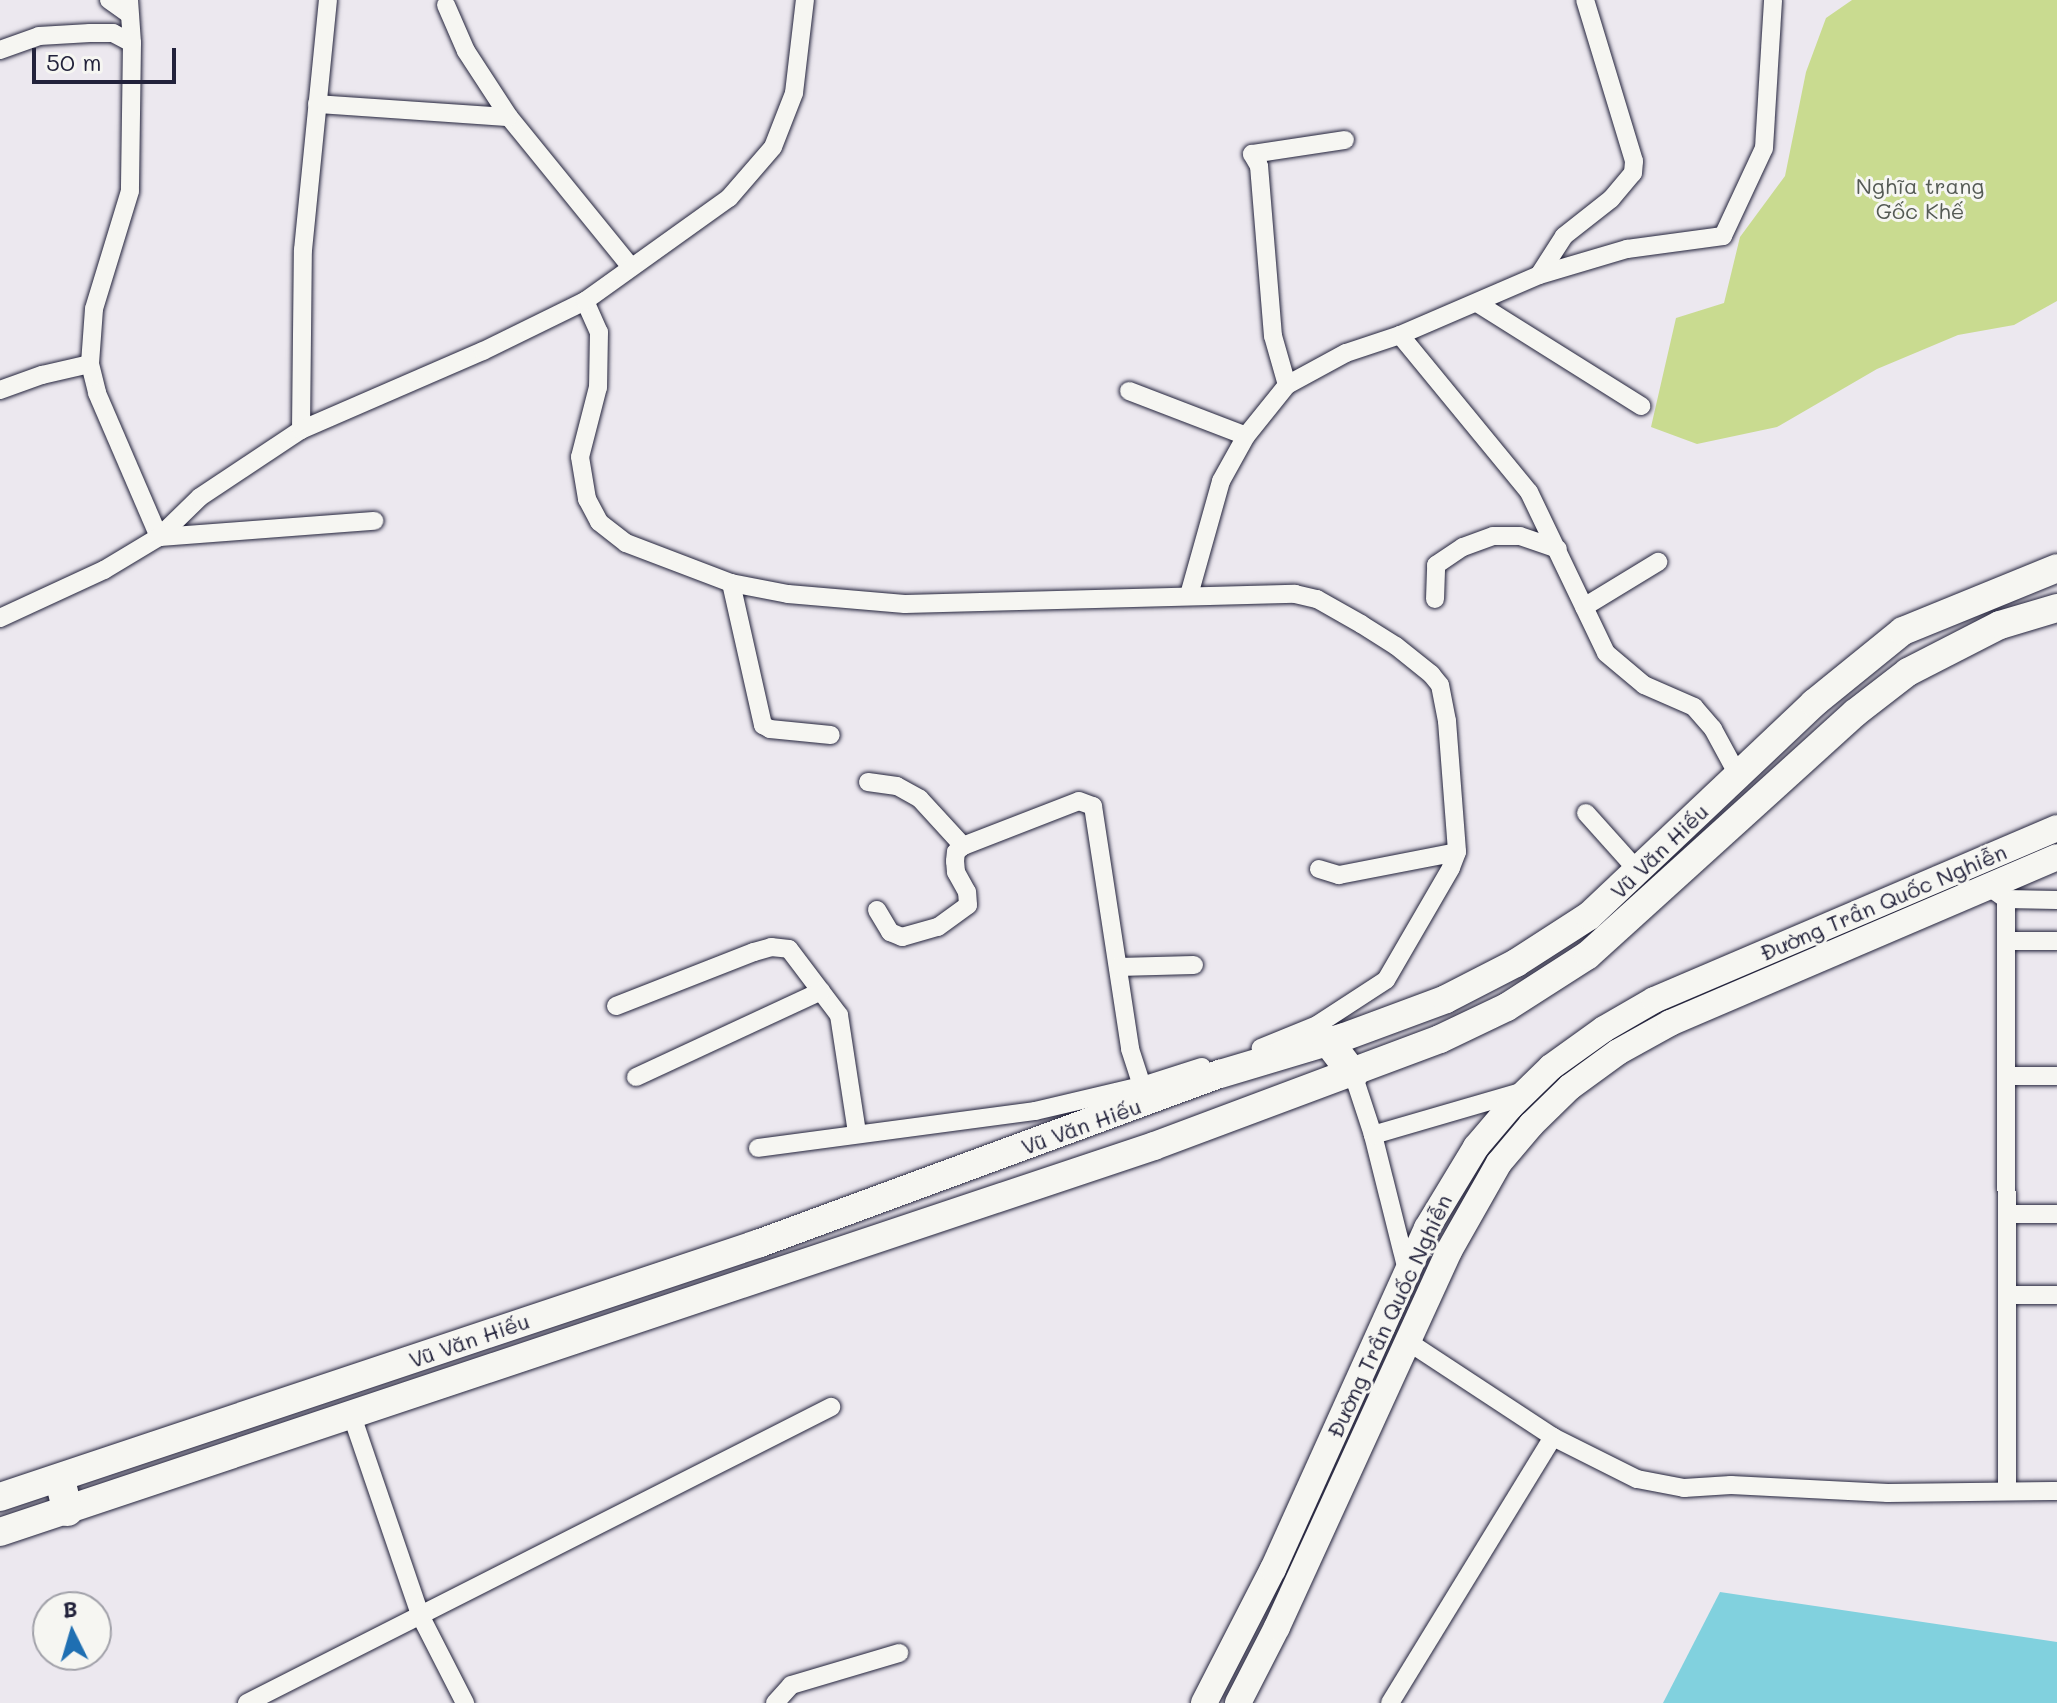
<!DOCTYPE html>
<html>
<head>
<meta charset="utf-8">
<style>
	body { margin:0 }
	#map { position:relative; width:2057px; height:1703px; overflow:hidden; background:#ece8ef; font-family:Mali,sans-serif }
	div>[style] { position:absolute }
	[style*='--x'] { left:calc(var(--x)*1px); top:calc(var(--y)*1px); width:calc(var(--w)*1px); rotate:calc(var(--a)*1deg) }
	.green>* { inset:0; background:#c9db90 }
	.water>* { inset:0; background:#81d1de }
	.roads { filter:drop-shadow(0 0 2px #22223b) drop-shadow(0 0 2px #22223b) }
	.minor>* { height:18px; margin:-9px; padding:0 9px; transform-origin:9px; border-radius:9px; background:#f6f6f2 }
	.secondary>* { height:26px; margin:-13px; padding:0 13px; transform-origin:13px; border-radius:13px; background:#f6f6f2 }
	.primary>* { height:28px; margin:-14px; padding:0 14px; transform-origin:14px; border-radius:14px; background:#f6f6f2 }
	.trunk>* { height:30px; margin:-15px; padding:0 15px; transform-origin:15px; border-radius:15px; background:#f6f6f2 }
	span { translate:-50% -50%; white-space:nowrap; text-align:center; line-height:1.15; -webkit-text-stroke:6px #f6f6f2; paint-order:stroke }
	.park-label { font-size:22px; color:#545a54 }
	.street-label { font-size:22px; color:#22223b }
	.north { position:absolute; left:32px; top:1591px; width:80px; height:80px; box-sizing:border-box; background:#f6f6f2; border:2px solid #a1a1a9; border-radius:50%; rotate:355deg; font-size:22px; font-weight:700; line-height:32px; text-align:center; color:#22223b }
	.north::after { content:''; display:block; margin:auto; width:28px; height:36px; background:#1f6fb2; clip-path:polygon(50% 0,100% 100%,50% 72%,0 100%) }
	.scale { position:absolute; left:32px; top:48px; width:144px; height:36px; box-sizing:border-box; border:4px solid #22223b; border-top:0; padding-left:10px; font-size:24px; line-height:28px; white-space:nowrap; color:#22223b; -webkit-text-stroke:6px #f6f6f2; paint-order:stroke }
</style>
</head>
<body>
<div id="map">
	<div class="green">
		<i style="clip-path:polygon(1852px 0,2057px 0,2057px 301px,2014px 325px,1958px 335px,1877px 369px,1777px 427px,1697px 444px,1651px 427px,1676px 318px,1724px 303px,1740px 237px,1785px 176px,1806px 72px,1826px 18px)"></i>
	</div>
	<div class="water">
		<i style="clip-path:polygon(1720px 1592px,2057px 1642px,2057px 1703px,1663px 1703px)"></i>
	</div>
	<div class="roads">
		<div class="minor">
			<i style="--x:109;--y:0;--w:24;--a:35"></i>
			<i style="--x:129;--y:0;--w:43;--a:86"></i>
			<i style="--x:132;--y:43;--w:148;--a:90.8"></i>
			<i style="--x:130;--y:191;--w:123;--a:107"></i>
			<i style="--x:94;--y:309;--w:55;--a:94.2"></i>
			<i style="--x:90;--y:364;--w:30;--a:76"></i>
			<i style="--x:97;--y:393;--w:157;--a:66.7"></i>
			<i style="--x:159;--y:537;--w:216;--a:-4.3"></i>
			<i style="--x:446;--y:5;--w:50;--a:66.5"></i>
			<i style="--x:466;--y:51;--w:79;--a:56.9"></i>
			<i style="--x:509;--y:117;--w:193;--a:50.9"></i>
			<i style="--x:0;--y:50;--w:41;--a:-19.7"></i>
			<i style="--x:39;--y:36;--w:51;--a:-3.4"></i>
			<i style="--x:90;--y:33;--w:23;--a:0"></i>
			<i style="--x:113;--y:33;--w:21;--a:28"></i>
			<i style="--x:317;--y:104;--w:192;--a:3.9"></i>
			<i style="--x:1539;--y:275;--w:46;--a:-57.3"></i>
			<i style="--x:1564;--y:236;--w:60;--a:-38.2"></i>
			<i style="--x:1611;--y:199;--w:34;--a:-50"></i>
			<i style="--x:1633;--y:173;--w:12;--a:-85"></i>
			<i style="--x:1634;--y:161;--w:168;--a:-106.9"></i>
			<i style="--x:585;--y:301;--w:34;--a:66"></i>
			<i style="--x:599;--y:332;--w:55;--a:91"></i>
			<i style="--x:598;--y:387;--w:72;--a:104.4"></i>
			<i style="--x:580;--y:457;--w:43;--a:80.5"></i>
			<i style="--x:587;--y:499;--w:26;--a:62"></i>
			<i style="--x:599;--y:522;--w:34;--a:38"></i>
			<i style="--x:626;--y:543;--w:112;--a:20.9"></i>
			<i style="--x:731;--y:583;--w:58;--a:10.9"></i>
			<i style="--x:788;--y:594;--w:117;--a:4.9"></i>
			<i style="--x:905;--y:604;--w:390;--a:-1.5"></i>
			<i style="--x:1295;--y:594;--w:23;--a:13"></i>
			<i style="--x:1317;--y:599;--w:51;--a:29.6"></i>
			<i style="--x:1361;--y:624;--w:41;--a:32.2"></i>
			<i style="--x:1396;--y:646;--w:45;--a:38.7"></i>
			<i style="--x:1431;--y:674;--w:14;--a:51"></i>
			<i style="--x:1440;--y:685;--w:37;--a:79"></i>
			<i style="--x:1447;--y:721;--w:131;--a:85.6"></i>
			<i style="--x:1457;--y:852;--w:17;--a:111"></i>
			<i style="--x:1451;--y:868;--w:129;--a:120.1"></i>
			<i style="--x:1386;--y:980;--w:82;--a:146.9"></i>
			<i style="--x:1317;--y:1025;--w:61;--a:157.7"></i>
			<i style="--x:1477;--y:303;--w:194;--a:32.1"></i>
			<i style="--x:1400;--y:335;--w:203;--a:50.6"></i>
			<i style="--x:1529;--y:492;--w:178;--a:64.4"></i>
			<i style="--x:1606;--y:653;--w:50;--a:40.1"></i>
			<i style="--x:1644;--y:685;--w:55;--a:23.7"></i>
			<i style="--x:1694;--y:707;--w:29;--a:49"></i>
			<i style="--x:1713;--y:729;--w:52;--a:61.5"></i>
			<i style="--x:1287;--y:385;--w:51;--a:-105.9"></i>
			<i style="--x:1273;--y:336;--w:171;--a:-94.7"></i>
			<i style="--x:1259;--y:166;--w:14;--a:-120"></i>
			<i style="--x:1252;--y:154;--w:94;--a:-8.6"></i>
			<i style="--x:0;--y:390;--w:45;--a:-19.7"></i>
			<i style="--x:42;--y:375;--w:49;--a:-12.9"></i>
			<i style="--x:1129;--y:391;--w:125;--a:21"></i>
			<i style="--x:301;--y:430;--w:180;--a:-89.4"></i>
			<i style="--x:303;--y:250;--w:251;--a:-84.3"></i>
			<i style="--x:731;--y:583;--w:146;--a:77.3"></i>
			<i style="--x:763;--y:725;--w:8;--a:30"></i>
			<i style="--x:770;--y:729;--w:61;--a:5.6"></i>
			<i style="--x:1189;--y:595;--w:118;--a:-74.3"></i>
			<i style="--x:1221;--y:481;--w:51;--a:-60.9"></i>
			<i style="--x:1246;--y:436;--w:65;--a:-51.2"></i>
			<i style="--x:1287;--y:385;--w:67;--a:-28.5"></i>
			<i style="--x:1346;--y:353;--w:57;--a:-18.4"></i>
			<i style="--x:1400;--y:335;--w:151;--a:-23.3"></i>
			<i style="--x:1539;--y:275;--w:92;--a:-16.5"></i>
			<i style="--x:1627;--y:249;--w:97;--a:-7.7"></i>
			<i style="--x:1723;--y:236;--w:97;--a:-65"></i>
			<i style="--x:1764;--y:148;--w:148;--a:-86.5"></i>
			<i style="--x:1435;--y:599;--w:34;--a:-88"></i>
			<i style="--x:1436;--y:565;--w:32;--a:-34"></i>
			<i style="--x:1463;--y:547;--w:32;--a:-20"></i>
			<i style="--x:1493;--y:536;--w:27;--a:0"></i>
			<i style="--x:1520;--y:536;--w:40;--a:18.9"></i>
			<i style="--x:1584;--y:607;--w:87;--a:-31.3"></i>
			<i style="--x:0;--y:618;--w:115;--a:-24.8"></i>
			<i style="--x:104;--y:570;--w:64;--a:-31"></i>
			<i style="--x:159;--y:537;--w:57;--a:-44.3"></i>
			<i style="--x:200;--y:497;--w:121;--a:-33.6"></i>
			<i style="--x:301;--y:430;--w:198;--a:-23.5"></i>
			<i style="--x:483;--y:351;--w:114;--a:-26.1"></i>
			<i style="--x:585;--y:301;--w:177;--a:-35.6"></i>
			<i style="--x:729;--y:198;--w:67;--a:-49.2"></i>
			<i style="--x:773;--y:147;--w:58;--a:-68.7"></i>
			<i style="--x:794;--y:93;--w:94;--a:-83.3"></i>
			<i style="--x:868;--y:782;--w:29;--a:8"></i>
			<i style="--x:897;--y:786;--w:26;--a:29"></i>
			<i style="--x:920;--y:799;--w:64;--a:47.5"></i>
			<i style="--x:1586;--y:813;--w:78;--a:48.1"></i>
			<i style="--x:1319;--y:869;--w:21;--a:17"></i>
			<i style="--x:1339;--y:875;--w:120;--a:-11"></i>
			<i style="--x:1996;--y:892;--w:12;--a:35"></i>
			<i style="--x:2006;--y:899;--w:51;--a:1.1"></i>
			<i style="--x:2006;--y:899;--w:592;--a:89.9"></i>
			<i style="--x:877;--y:910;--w:26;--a:59"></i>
			<i style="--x:890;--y:932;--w:13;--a:23"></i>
			<i style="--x:902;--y:937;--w:37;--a:-16"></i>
			<i style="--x:938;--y:927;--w:37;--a:-36"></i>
			<i style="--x:968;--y:905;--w:13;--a:-94"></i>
			<i style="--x:967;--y:892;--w:23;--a:-119"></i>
			<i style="--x:956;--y:872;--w:11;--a:-95"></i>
			<i style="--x:955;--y:861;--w:9;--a:-84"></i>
			<i style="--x:956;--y:852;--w:9;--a:-41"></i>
			<i style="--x:963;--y:846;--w:124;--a:-21.2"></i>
			<i style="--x:1079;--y:801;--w:15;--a:20"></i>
			<i style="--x:1093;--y:806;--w:246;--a:81.3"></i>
			<i style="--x:1130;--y:1049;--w:39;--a:72"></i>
			<i style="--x:2007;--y:941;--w:50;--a:0"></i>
			<i style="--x:1118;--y:967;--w:76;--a:-1.5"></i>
			<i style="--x:616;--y:1006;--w:148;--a:-21.4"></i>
			<i style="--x:754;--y:952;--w:18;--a:-16"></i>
			<i style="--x:771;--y:947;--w:18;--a:6"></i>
			<i style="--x:789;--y:949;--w:83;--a:52.9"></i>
			<i style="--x:839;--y:1015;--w:119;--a:81.3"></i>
			<i style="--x:1353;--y:1074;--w:64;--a:71.8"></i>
			<i style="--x:1373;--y:1135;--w:139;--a:75.9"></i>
			<i style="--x:2007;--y:1076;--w:50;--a:0"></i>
			<i style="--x:636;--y:1077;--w:204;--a:-24.9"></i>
			<i style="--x:1373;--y:1135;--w:157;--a:-16.2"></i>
			<i style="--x:758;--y:1148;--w:279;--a:-7.6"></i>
			<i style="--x:1035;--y:1111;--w:110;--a:-13.2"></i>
			<i style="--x:1142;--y:1086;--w:63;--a:-17.6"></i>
			<i style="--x:2007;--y:1214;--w:50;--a:0"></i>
			<i style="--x:2007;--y:1295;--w:50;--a:0"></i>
			<i style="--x:1407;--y:1341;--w:175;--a:33.3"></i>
			<i style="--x:1553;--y:1437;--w:94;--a:26.6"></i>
			<i style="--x:1637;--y:1479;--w:48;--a:10.8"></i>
			<i style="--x:1684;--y:1488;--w:47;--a:-3.7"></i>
			<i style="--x:1731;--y:1485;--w:157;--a:2.9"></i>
			<i style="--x:1888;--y:1493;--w:169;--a:-0.7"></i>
			<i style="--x:351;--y:1413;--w:216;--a:71.1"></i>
			<i style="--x:421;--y:1617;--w:97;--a:62.9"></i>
			<i style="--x:247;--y:1703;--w:655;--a:-26.88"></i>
			<i style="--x:775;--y:1703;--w:24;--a:-48"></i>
			<i style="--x:791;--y:1685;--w:113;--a:-16.5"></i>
			<i style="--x:1390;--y:1703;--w:312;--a:-58.5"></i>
		</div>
		<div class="secondary">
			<i style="--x:1204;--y:1703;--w:151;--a:-62.8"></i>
			<i style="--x:1273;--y:1569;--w:374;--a:-65.7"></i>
			<i style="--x:1427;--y:1228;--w:95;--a:-58.8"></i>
			<i style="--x:1476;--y:1147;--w:52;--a:-49.6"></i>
			<i style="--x:1510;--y:1107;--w:57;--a:-44.3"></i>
			<i style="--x:1551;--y:1067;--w:65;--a:-35.6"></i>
			<i style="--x:1604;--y:1029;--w:58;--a:-30.1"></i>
			<i style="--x:1654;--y:1000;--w:438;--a:-23.1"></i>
			<i style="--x:1238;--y:1703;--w:85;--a:-62.8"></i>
			<i style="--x:1277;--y:1627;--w:413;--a:-65.4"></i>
			<i style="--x:1449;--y:1251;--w:101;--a:-60.4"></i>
			<i style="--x:1499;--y:1163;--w:50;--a:-49.9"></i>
			<i style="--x:1531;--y:1125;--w:54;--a:-44.3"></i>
			<i style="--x:1570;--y:1087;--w:59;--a:-36.1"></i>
			<i style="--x:1618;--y:1052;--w:60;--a:-29.1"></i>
			<i style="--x:1670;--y:1023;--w:421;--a:-23.2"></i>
		</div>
		<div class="primary">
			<i style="--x:0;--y:1497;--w:801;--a:-18.48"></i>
			<i style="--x:760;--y:1243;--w:490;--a:-20.2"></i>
			<i style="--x:1220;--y:1074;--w:129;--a:-16.6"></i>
			<i style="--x:1344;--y:1037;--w:109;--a:-20.4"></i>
			<i style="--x:1446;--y:999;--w:79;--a:-27.2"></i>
			<i style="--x:1516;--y:963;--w:87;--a:-32.8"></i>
			<i style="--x:1589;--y:916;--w:310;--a:-43.4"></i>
			<i style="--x:1814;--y:703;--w:114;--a:-39"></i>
			<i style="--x:1903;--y:631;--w:166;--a:-22.2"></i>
			<i style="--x:0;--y:1532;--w:1217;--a:-18.49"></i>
			<i style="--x:1154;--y:1146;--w:305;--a:-20.5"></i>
			<i style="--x:1440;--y:1039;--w:74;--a:-25.5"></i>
			<i style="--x:1507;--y:1007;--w:96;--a:-32.7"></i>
			<i style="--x:1588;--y:955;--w:360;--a:-42.2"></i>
			<i style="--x:1855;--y:713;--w:67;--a:-37.7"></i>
			<i style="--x:1908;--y:672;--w:103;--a:-27.1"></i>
			<i style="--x:2000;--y:625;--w:59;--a:-16.6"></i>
		</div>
		<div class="trunk">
			<i style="--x:1327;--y:1040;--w:43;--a:52.6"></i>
			<i style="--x:60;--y:1480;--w:32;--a:76"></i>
		</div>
	</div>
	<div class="park-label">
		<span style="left:1920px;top:198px">Nghĩa trang<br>Gốc Khế</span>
	</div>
	<div class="street-label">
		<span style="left:1659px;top:851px;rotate:-44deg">Vũ Văn Hiếu</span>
		<span style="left:1883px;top:902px;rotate:-23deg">Đường Trần Quốc Nghiễn</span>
		<span style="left:1081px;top:1126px;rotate:-20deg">Vũ Văn Hiếu</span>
		<span style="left:1389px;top:1316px;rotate:-65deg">Đường Trần Quốc Nghiễn</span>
		<span style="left:469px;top:1340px;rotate:-19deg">Vũ Văn Hiếu</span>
	</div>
	<div class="north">B</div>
	<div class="scale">50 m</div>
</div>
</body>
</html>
